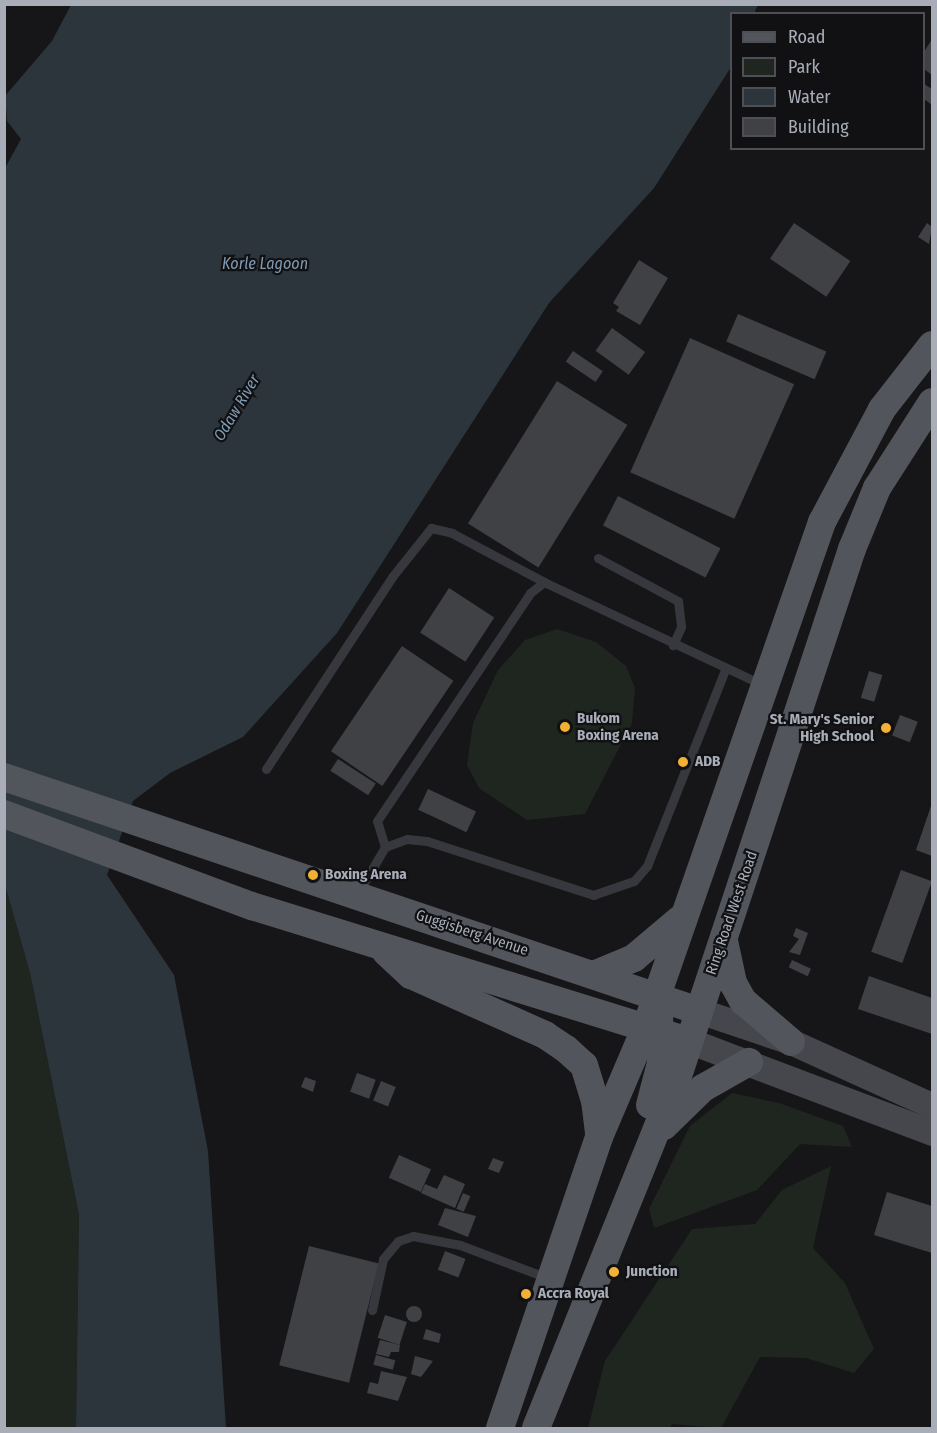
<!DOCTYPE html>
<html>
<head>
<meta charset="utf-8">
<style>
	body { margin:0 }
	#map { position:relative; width:937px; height:1433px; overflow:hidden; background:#161618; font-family:"Fira Sans Condensed",sans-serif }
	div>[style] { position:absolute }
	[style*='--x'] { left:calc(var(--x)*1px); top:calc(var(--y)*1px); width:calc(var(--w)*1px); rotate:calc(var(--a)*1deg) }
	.green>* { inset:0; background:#1e261f }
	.water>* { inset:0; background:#2c353c }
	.building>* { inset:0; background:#404145; transform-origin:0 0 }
	.round { border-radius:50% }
	.service>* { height:9px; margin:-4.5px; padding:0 4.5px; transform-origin:4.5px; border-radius:4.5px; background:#37383d }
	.secondary>* { height:26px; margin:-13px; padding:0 13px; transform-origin:13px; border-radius:13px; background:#45474d }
	.primary>* { height:28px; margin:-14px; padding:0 14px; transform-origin:14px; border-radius:14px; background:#53555c }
	.dots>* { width:16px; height:16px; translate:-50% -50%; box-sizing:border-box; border:3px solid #111113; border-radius:50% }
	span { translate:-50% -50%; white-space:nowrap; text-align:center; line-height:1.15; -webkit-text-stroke:4.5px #111113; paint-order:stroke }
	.poi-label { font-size:15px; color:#a8adb8; font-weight:700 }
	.left { translate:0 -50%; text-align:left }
	.right { translate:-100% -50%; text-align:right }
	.street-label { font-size:15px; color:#a8adb8 }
	.water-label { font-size:16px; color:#7f9bb3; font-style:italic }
	.frame { position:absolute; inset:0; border:6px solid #a8adb8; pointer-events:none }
	.legend { position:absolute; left:730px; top:12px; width:195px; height:138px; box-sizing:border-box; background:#111113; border:2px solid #4d4f55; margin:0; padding:8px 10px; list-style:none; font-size:18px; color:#a8adb8 }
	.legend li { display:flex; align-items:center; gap:12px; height:30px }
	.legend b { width:30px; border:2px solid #4d4f55 }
</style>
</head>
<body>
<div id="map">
	<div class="green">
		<i style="clip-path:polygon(557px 629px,596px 642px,626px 666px,635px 688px,632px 723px,585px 814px,527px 820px,479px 788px,467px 765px,473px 723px,498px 670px,525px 640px)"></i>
		<i style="clip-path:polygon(5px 885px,30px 973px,79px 1215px,76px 1428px,5px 1428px)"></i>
		<i style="clip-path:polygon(732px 1093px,779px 1103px,843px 1126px,852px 1147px,800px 1144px,757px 1190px,654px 1228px,649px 1209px,690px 1126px)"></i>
		<i style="clip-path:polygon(831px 1166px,813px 1248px,845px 1283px,874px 1349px,854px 1373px,806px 1358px,760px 1357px,721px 1428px,672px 1424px,670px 1428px,588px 1428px,605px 1361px,692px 1229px,755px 1224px,782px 1190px)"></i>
	</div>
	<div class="water">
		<i style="clip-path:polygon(71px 5px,758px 5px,754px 13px,732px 14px,731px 67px,654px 188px,549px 303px,337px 633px,243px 737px,170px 773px,133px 801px,107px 875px,174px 975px,208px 1151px,226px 1428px,76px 1428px,79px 1215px,30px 973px,5px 885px,4px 170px,21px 139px,7px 121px,5px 96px,52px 41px)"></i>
	</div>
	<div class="building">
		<i style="clip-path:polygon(932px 39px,932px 75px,924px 69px,924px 52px)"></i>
		<i style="clip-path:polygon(924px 84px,932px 89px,932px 105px,924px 99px)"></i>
		<i style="left:794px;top:223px;width:68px;height:43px;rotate:34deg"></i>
		<i style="clip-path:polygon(927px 223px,932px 227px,929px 244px,918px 237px)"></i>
		<i style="clip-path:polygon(639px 260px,668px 278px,640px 325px,616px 311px,619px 307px,613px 303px)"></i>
		<i style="left:738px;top:314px;width:96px;height:30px;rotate:23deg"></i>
		<i style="left:612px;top:328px;width:41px;height:28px;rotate:36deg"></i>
		<i style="left:690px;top:338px;width:114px;height:147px;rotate:24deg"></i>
		<i style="left:573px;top:351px;width:36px;height:13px;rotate:34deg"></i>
		<i style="left:557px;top:381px;width:83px;height:168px;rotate:32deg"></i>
		<i style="left:618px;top:496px;width:115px;height:33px;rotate:27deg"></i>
		<i style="left:449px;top:588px;width:54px;height:53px;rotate:33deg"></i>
		<i style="left:402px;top:646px;width:62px;height:127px;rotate:34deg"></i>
		<i style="left:869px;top:671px;width:14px;height:28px;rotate:17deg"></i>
		<i style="left:900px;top:715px;width:19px;height:22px;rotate:21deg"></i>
		<i style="left:338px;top:759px;width:45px;height:14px;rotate:33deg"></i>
		<i style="left:428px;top:789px;width:53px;height:23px;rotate:25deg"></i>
		<i style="clip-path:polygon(932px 803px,932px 856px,916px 850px)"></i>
		<i style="left:901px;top:870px;width:33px;height:87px;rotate:20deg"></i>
		<i style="clip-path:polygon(796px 928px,808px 933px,800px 955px,789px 952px,799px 939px,793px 936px)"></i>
		<i style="left:792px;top:960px;width:21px;height:8px;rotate:25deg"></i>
		<i style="clip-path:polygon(869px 976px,932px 998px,932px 1034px,858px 1009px)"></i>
		<i style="left:357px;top:1073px;width:20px;height:20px;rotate:20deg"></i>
		<i style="clip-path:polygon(305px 1077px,316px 1081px,313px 1092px,301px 1087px)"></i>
		<i style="left:381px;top:1081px;width:16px;height:21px;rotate:22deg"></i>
		<i style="left:399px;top:1155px;width:35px;height:25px;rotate:24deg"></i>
		<i style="clip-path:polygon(493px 1158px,504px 1162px,499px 1173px,488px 1169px)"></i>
		<i style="clip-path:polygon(444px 1175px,465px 1184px,455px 1208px,421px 1193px,425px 1184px,437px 1189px)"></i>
		<i style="clip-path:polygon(887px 1192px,932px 1206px,932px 1253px,874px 1235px)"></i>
		<i style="left:463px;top:1193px;width:8px;height:17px;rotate:23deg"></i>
		<i style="clip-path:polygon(445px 1208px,476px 1216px,468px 1237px,438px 1225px)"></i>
		<i style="left:309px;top:1246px;width:72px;height:123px;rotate:14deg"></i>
		<i style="left:445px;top:1251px;width:22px;height:20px;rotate:21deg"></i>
		<i class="round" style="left:406px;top:1306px;width:16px;height:16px"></i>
		<i style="left:385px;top:1315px;width:23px;height:24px;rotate:18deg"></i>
		<i style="clip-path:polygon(426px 1329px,441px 1334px,439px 1343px,423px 1339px)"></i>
		<i style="clip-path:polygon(380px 1340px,400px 1345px,399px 1352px,391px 1352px,389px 1357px,376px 1354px)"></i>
		<i style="left:376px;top:1355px;width:20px;height:10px;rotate:15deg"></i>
		<i style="clip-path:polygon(415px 1356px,433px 1361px,421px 1377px,411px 1374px)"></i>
		<i style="clip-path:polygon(381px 1371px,407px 1377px,398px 1401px,367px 1393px,370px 1382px,378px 1384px)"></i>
	</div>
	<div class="service">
		<i style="--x:598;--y:558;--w:91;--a:28.3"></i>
		<i style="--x:678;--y:601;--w:26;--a:83"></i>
		<i style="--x:681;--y:627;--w:20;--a:114"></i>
		<i style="--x:266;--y:769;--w:230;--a:-56.7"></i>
		<i style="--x:392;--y:577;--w:63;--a:-51.5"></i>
		<i style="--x:431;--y:528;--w:22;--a:13"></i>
		<i style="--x:452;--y:533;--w:104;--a:28"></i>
		<i style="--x:385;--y:847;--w:27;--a:-107"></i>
		<i style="--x:377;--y:821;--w:275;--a:-56.1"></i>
		<i style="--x:530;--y:593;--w:18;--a:-38"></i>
		<i style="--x:544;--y:582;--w:242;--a:25.2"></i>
		<i style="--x:358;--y:893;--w:53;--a:-59.6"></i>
		<i style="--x:385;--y:847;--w:23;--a:-20"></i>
		<i style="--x:407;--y:839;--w:20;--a:6"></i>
		<i style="--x:427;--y:841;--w:175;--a:18"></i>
		<i style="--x:593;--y:895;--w:43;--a:-18.9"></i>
		<i style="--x:634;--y:881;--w:20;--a:-49"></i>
		<i style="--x:647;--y:866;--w:211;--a:-68.3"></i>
		<i style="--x:372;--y:1310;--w:52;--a:-77.8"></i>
		<i style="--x:383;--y:1259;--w:23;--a:-50"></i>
		<i style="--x:398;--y:1241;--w:16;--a:-18"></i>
		<i style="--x:413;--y:1236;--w:48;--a:10.8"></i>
		<i style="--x:460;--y:1245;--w:94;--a:20.6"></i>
	</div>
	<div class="secondary">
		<i style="--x:699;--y:1011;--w:97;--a:18.6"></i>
		<i style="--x:791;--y:1042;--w:155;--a:24.4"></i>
		<i style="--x:689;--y:1041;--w:260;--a:20.7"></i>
	</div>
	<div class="primary">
		<i style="--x:4;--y:777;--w:733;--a:18.61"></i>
		<i style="--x:4;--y:814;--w:265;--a:20.4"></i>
		<i style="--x:252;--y:906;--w:457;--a:17.2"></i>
		<i style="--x:724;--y:941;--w:43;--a:77.9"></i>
		<i style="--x:733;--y:983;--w:21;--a:61"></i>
		<i style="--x:743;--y:1001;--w:63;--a:40.5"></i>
		<i style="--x:386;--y:952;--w:34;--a:43"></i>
		<i style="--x:411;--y:975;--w:147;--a:24.1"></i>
		<i style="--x:545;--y:1035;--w:25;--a:34"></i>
		<i style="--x:566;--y:1049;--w:24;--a:42"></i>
		<i style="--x:584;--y:1065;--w:37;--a:73"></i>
		<i style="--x:595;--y:1100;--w:35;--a:83"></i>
		<i style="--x:596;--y:974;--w:41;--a:-22.8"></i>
		<i style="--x:634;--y:958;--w:59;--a:-40.2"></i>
		<i style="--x:650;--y:1105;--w:43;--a:-75.3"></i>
		<i style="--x:661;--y:1063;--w:48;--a:-92.4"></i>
		<i style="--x:664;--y:1126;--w:54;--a:-44.3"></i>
		<i style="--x:703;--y:1088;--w:53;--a:-29.5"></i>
		<i style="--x:500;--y:1428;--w:307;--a:-71.2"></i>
		<i style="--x:599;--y:1137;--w:120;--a:-66.9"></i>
		<i style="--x:646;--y:1027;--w:535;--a:-70.79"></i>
		<i style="--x:822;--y:522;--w:128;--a:-62"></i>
		<i style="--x:882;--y:409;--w:81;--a:-52"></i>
		<i style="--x:536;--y:1428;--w:376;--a:-68"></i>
		<i style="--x:677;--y:1079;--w:558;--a:-71.73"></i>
		<i style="--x:852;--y:549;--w:66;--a:-67.7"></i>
		<i style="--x:877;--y:488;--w:102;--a:-57.4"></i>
	</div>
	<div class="dots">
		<i style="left:565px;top:727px;background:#f2b134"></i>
		<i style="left:886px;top:728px;background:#f2b134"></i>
		<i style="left:683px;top:762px;background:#f2b134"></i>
		<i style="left:313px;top:875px;background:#f2b134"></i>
		<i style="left:614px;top:1272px;background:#f2b134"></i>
		<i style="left:526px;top:1294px;background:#f2b134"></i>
	</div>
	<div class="poi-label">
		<span class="left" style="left:577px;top:727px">Bukom<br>Boxing Arena</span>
		<span class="right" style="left:874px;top:728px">St. Mary's Senior<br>High School</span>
		<span class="left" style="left:695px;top:762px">ADB</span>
		<span class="left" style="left:325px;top:875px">Boxing Arena</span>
		<span class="left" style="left:626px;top:1272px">Junction</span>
		<span class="left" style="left:538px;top:1294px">Accra Royal</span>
	</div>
	<div class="street-label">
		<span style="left:732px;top:913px;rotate:-71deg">Ring Road West Road</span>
		<span style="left:472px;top:933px;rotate:18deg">Guggisberg Avenue</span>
	</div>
	<div class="water-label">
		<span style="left:265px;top:264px">Korle Lagoon</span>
		<span style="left:237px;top:408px;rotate:-59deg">Odaw River</span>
	</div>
	<div class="frame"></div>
	<ul class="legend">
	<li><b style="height:8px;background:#53555c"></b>Road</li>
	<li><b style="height:16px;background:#1e261f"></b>Park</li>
	<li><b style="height:16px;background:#2c353c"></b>Water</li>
	<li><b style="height:16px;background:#404145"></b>Building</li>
	</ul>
</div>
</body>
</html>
